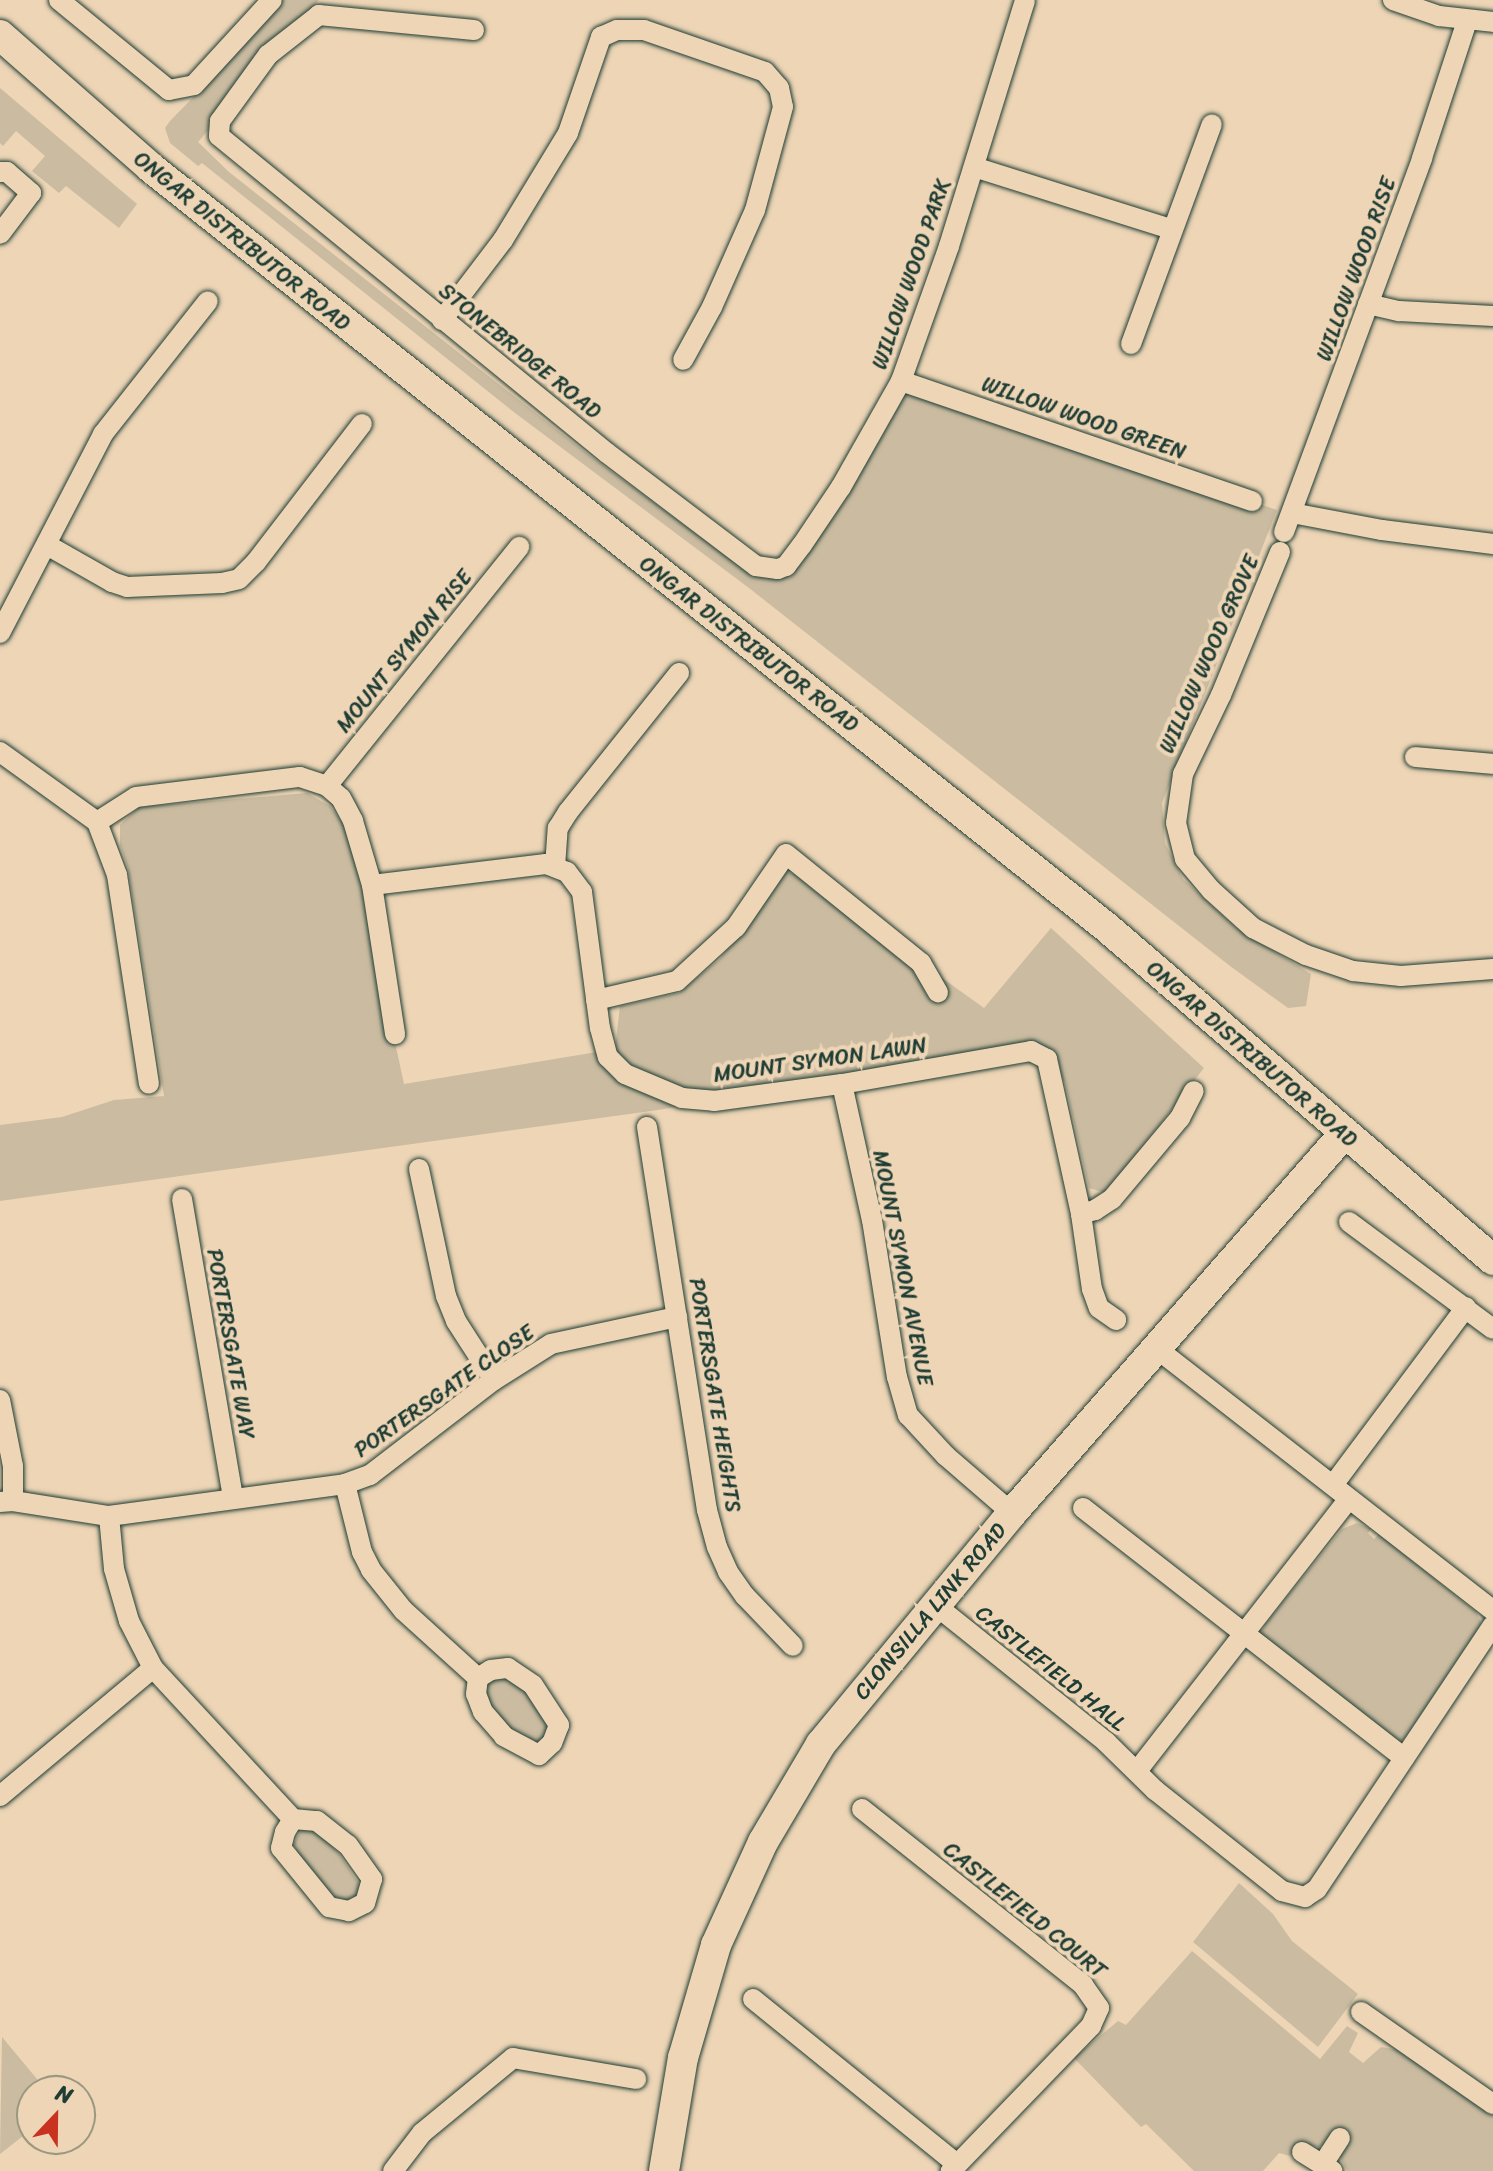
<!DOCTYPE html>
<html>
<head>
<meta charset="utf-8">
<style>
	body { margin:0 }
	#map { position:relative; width:1493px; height:2171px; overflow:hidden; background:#edd5b6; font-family:Sriracha,sans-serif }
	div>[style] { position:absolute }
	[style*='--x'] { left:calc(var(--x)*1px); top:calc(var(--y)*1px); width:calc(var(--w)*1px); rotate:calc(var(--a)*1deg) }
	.green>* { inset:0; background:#cbbca1 }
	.roads { filter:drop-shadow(0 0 2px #1f3d34) drop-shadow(0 0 2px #1f3d34) }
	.street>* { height:20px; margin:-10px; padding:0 10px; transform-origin:10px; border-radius:10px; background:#edd5b6 }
	.secondary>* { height:30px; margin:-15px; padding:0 15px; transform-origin:15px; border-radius:15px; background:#edd5b6 }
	span { translate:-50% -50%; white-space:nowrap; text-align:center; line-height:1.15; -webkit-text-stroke:8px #edd5b6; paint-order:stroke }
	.street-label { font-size:22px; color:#1f3d34 }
	.north { position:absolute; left:16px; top:2075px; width:80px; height:80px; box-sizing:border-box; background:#edd5b6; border:2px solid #9b9882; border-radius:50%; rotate:22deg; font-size:22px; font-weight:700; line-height:32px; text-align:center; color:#1f3d34 }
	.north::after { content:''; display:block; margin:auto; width:28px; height:36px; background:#c8321e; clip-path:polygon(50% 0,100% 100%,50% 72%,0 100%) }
</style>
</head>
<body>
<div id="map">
	<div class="green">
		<i style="clip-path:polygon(281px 0,319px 0,198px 142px,229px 172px,589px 455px,754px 576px,780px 577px,909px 386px,1277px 510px,1162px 803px,1165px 843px,1183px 879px,1235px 927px,1311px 974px,1306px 1006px,1288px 1008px,1230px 966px,749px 588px,515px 413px,202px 163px,198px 166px,170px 143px,165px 128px,170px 121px,246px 43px)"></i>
		<i style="clip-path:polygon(0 88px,137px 204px,119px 228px,66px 186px,59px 193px,32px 171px,45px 156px,16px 131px,3px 146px,0 143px)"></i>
		<i style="clip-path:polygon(307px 793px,330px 806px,350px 833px,404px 1084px,615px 1049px,620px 1006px,679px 993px,720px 959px,783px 871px,800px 876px,984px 1008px,1051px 928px,1204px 1068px,1106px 1193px,1089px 1188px,1065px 1083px,1047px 1052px,1025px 1046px,658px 1110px,0 1201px,0 1125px,62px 1117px,114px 1100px,164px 1096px,128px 868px,120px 845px,120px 825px,139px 807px)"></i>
		<i style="clip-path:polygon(1357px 1523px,1371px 1529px,1368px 1533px,1374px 1539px,1379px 1534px,1476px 1612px,1481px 1622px,1476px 1637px,1408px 1736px,1400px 1741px,1383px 1732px,1261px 1634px,1266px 1623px,1342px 1529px)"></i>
		<i style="clip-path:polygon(508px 1668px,559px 1725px,539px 1755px,504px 1736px,478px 1678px)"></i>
		<i style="clip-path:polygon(314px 1828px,339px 1854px,361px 1887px,357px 1904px,343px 1903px,332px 1895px,299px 1855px,294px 1844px,298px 1835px,302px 1830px)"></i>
		<i style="clip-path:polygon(1239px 1883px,1273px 1914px,1292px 1941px,1358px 1994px,1318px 2047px,1193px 1942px)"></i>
		<i style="clip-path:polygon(1192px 1951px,1320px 2059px,1347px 2026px,1358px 2033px,1349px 2052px,1363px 2063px,1381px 2047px,1398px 2050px,1493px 2115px,1493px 2171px,1347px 2171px,1340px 2157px,1346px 2141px,1317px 2147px,1301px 2142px,1290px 2156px,1279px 2153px,1263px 2171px,1194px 2171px,1146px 2124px,1141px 2127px,1074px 2058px,1118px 2021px,1126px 2025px)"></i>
		<i style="clip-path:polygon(2px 2037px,47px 2091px,32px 2091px,32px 2129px,0 2154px)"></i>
	</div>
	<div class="roads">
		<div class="street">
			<i style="--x:59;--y:0;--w:142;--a:39.3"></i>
			<i style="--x:169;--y:90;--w:25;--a:-11"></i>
			<i style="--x:194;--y:85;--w:115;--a:-47.5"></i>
			<i style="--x:1393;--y:0;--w:49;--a:19.2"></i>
			<i style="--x:1439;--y:16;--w:54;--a:6.3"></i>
			<i style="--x:474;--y:30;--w:156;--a:-174.5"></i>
			<i style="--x:319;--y:15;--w:65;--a:141.9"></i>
			<i style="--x:268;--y:55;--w:82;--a:126"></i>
			<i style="--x:220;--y:121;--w:15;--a:94"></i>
			<i style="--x:219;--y:136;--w:501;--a:39.25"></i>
			<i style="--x:607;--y:453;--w:187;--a:37.2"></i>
			<i style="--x:756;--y:566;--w:22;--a:8"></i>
			<i style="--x:778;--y:569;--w:9;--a:-21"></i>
			<i style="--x:786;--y:566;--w:26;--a:-53"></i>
			<i style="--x:802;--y:545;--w:70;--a:-56.1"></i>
			<i style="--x:841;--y:487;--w:122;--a:-60.5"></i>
			<i style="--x:901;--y:381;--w:143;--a:-70.4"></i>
			<i style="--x:949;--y:246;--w:257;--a:-72.8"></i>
			<i style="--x:974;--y:167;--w:207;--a:17.5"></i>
			<i style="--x:0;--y:172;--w:7;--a:0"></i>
			<i style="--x:7;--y:172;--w:32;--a:41"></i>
			<i style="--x:31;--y:193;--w:51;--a:127.1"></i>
			<i style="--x:1368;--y:304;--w:32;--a:13"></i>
			<i style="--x:1399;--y:311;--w:94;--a:3"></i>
			<i style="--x:442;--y:320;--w:101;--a:-52.7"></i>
			<i style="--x:503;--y:240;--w:125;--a:-58.7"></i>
			<i style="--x:568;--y:133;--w:102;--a:-71"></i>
			<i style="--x:601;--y:37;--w:17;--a:-24"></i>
			<i style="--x:617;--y:30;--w:27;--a:0"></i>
			<i style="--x:644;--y:30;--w:128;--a:19.1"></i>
			<i style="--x:765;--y:72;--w:21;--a:49"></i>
			<i style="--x:779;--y:88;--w:19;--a:78"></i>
			<i style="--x:783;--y:107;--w:107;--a:105.2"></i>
			<i style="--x:755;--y:210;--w:106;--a:113.9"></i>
			<i style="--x:712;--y:307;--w:60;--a:118.7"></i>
			<i style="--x:1131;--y:344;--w:234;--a:-69.8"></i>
			<i style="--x:901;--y:381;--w:371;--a:18.9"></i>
			<i style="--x:1292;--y:513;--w:92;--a:10.7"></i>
			<i style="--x:1382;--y:530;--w:112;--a:7.2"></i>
			<i style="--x:1284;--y:532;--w:399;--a:-69.7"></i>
			<i style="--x:1422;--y:158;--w:144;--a:-71.8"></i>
			<i style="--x:47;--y:545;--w:75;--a:29.6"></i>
			<i style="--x:112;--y:582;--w:16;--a:18"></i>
			<i style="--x:127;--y:587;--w:95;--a:-2.4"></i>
			<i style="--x:222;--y:583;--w:17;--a:-13"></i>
			<i style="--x:239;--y:579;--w:24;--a:-45"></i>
			<i style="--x:256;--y:562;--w:174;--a:-52.5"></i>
			<i style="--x:1280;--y:552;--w:155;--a:112.4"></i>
			<i style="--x:1221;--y:695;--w:88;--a:115.7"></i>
			<i style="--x:1183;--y:774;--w:49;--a:98.1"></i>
			<i style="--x:1176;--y:823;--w:37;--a:76"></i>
			<i style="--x:1185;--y:859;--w:40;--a:50"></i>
			<i style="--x:1211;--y:890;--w:57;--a:42.1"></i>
			<i style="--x:1253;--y:928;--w:59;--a:27"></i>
			<i style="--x:1306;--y:955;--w:50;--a:18.8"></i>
			<i style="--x:1353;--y:971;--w:48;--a:5.9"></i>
			<i style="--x:1401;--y:976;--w:92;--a:-4.4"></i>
			<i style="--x:0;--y:633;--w:224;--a:-62.6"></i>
			<i style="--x:103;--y:434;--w:169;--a:-51.7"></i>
			<i style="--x:0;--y:752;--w:120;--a:35.8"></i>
			<i style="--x:97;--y:822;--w:57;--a:69.3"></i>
			<i style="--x:117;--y:875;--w:211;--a:81.3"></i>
			<i style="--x:1415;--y:757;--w:78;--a:5.1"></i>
			<i style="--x:327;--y:786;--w:307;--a:-51.2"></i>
			<i style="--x:97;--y:822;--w:46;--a:-32.7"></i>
			<i style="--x:136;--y:797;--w:165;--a:-7"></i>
			<i style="--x:300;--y:777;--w:28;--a:18"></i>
			<i style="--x:327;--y:786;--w:18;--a:41"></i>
			<i style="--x:341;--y:798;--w:26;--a:62"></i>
			<i style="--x:353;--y:821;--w:67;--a:73.5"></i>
			<i style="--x:372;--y:885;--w:151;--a:81.2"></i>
			<i style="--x:555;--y:867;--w:39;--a:-86"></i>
			<i style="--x:558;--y:828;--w:19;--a:-58"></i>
			<i style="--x:568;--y:812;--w:178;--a:-51.4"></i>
			<i style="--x:372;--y:885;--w:175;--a:-6.9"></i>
			<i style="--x:546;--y:864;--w:22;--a:21"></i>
			<i style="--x:567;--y:872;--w:25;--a:53"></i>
			<i style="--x:582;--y:892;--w:137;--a:82.5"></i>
			<i style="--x:600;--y:1028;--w:30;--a:75"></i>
			<i style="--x:608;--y:1057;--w:24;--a:45"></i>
			<i style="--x:625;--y:1074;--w:62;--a:22.8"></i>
			<i style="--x:682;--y:1098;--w:32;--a:5"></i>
			<i style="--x:714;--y:1101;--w:129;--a:-7.6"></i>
			<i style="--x:842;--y:1084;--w:192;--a:-9.9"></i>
			<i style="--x:1031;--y:1051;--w:18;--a:27"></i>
			<i style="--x:1047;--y:1059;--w:159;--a:77.6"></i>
			<i style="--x:1081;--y:1214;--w:76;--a:81.7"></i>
			<i style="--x:1092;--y:1289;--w:20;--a:70"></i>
			<i style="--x:1099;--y:1308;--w:21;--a:35"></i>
			<i style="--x:596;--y:1000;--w:83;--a:-13.2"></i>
			<i style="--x:677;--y:981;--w:80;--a:-42.5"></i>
			<i style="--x:736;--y:927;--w:88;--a:-55.6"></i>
			<i style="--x:786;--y:854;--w:174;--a:38.9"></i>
			<i style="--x:921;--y:963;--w:34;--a:60"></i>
			<i style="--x:842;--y:1084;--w:139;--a:77.6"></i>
			<i style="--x:872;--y:1220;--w:159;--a:81"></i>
			<i style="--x:897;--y:1377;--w:40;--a:74"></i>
			<i style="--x:908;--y:1415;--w:56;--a:47.2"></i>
			<i style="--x:946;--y:1456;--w:87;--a:40.8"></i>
			<i style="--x:647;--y:1127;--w:388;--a:81.1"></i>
			<i style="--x:707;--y:1510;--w:38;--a:75"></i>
			<i style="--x:717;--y:1547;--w:27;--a:66"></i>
			<i style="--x:728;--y:1572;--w:29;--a:55"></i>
			<i style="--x:745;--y:1596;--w:69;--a:46.2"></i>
			<i style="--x:419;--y:1169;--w:130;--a:78"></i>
			<i style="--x:446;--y:1296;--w:27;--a:68"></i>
			<i style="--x:456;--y:1321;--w:70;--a:57.2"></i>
			<i style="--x:182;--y:1199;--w:302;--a:80.3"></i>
			<i style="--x:1081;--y:1214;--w:15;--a:-16"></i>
			<i style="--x:1095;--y:1210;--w:20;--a:-33"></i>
			<i style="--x:1112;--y:1199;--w:106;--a:-50"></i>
			<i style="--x:1180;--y:1118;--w:30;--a:-63"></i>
			<i style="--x:1349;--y:1222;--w:179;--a:36.6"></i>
			<i style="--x:1156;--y:1348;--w:427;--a:37.9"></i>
			<i style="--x:0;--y:1400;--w:67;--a:78.9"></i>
			<i style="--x:13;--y:1466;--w:35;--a:90"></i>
			<i style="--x:345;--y:1484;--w:70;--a:76"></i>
			<i style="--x:362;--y:1552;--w:20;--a:63"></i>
			<i style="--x:371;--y:1570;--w:51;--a:51.3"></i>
			<i style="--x:403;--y:1610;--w:101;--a:42.2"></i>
			<i style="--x:1333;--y:1485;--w:222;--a:-53.2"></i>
			<i style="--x:0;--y:1502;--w:13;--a:-4"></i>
			<i style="--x:13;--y:1501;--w:97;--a:8.9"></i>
			<i style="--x:109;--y:1516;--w:238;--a:-7.7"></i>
			<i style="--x:345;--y:1484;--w:27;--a:-20"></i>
			<i style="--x:370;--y:1475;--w:156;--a:-37.5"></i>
			<i style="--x:494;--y:1380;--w:67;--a:-32.3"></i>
			<i style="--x:551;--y:1344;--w:129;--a:-12.1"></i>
			<i style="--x:1083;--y:1508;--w:407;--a:37.9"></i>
			<i style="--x:109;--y:1516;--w:53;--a:84.6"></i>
			<i style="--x:114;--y:1569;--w:54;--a:73.9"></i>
			<i style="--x:129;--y:1621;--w:53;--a:62.9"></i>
			<i style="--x:153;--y:1668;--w:206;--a:47.2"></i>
			<i style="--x:293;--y:1819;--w:24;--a:5"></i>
			<i style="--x:317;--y:1821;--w:39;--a:38"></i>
			<i style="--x:348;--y:1845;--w:42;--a:54.8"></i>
			<i style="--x:372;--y:1879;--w:25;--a:106"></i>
			<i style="--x:365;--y:1903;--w:18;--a:153"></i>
			<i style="--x:349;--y:1911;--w:20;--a:-169"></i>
			<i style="--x:329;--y:1907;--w:76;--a:-129.1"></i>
			<i style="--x:281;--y:1848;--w:16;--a:-76"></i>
			<i style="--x:285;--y:1832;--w:15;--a:-58"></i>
			<i style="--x:934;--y:1604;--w:221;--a:38.7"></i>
			<i style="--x:1106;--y:1742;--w:69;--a:44.4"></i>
			<i style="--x:1155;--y:1790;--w:162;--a:38.5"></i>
			<i style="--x:1282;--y:1891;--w:24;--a:15"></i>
			<i style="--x:1305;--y:1897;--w:14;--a:-34"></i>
			<i style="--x:1317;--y:1889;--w:317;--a:-56.3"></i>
			<i style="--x:508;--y:1668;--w:30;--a:34"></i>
			<i style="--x:533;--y:1685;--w:48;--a:57"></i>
			<i style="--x:559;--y:1725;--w:19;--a:111"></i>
			<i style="--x:552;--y:1743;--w:18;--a:137"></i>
			<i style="--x:539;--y:1755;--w:40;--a:-152"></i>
			<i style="--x:504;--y:1736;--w:32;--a:-131"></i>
			<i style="--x:483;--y:1712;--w:19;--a:-111"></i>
			<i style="--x:476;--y:1694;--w:16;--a:-83"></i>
			<i style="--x:478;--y:1678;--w:15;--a:-32"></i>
			<i style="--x:491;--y:1670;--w:17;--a:-7"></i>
			<i style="--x:1137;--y:1771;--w:345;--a:-52.1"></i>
			<i style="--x:0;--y:1796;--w:199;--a:-39.9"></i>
			<i style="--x:862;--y:1809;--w:283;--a:38.5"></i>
			<i style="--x:1083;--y:1985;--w:28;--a:55"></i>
			<i style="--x:1099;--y:2008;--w:20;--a:114"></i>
			<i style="--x:1091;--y:2026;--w:202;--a:134"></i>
			<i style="--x:753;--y:1999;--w:262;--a:39"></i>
			<i style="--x:1361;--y:2012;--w:161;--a:34.9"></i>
			<i style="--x:1302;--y:2152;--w:36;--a:32"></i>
			<i style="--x:1323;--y:2164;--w:31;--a:-57"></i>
			<i style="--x:393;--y:2171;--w:48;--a:-52.7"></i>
			<i style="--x:422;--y:2133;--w:118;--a:-39.5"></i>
			<i style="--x:513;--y:2058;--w:125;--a:9.7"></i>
		</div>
		<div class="secondary">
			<i style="--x:0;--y:35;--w:200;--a:41.3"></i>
			<i style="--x:150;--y:167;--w:1220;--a:38.48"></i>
			<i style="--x:1105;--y:926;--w:512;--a:40.72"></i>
			<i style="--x:664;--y:2171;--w:115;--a:-80.5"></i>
			<i style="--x:683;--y:2058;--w:118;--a:-73.7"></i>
			<i style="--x:716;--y:1945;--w:113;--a:-65.5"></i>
			<i style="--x:763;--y:1842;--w:114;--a:-59.4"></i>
			<i style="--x:821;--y:1744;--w:300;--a:-50.4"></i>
			<i style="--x:1012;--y:1513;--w:504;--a:-48.78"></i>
		</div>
	</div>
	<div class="street-label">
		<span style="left:242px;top:241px;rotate:39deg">ONGAR DISTRIBUTOR ROAD</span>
		<span style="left:1356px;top:269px;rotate:-70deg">WILLOW WOOD RISE</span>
		<span style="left:911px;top:274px;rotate:-71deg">WILLOW WOOD PARK</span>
		<span style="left:520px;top:351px;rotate:39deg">STONEBRIDGE ROAD</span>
		<span style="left:1084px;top:418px;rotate:19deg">WILLOW WOOD GREEN</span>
		<span style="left:749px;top:644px;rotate:38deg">ONGAR DISTRIBUTOR ROAD</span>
		<span style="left:404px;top:651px;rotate:-51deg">MOUNT SYMON RISE</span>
		<span style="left:1209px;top:654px;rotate:-66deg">WILLOW WOOD GROVE</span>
		<span style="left:1252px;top:1054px;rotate:41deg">ONGAR DISTRIBUTOR ROAD</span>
		<span style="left:820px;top:1060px;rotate:-8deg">MOUNT SYMON LAWN</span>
		<span style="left:903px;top:1268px;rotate:79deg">MOUNT SYMON AVENUE</span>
		<span style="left:231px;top:1344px;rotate:80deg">PORTERSGATE WAY</span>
		<span style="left:444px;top:1391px;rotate:-35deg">PORTERSGATE CLOSE</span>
		<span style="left:715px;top:1395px;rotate:81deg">PORTERSGATE HEIGHTS</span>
		<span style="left:930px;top:1611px;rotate:-50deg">CLONSILLA LINK ROAD</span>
		<span style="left:1051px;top:1668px;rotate:39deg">CASTLEFIELD HALL</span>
		<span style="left:1025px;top:1910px;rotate:39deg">CASTLEFIELD COURT</span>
	</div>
	<div class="north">N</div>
</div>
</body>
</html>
